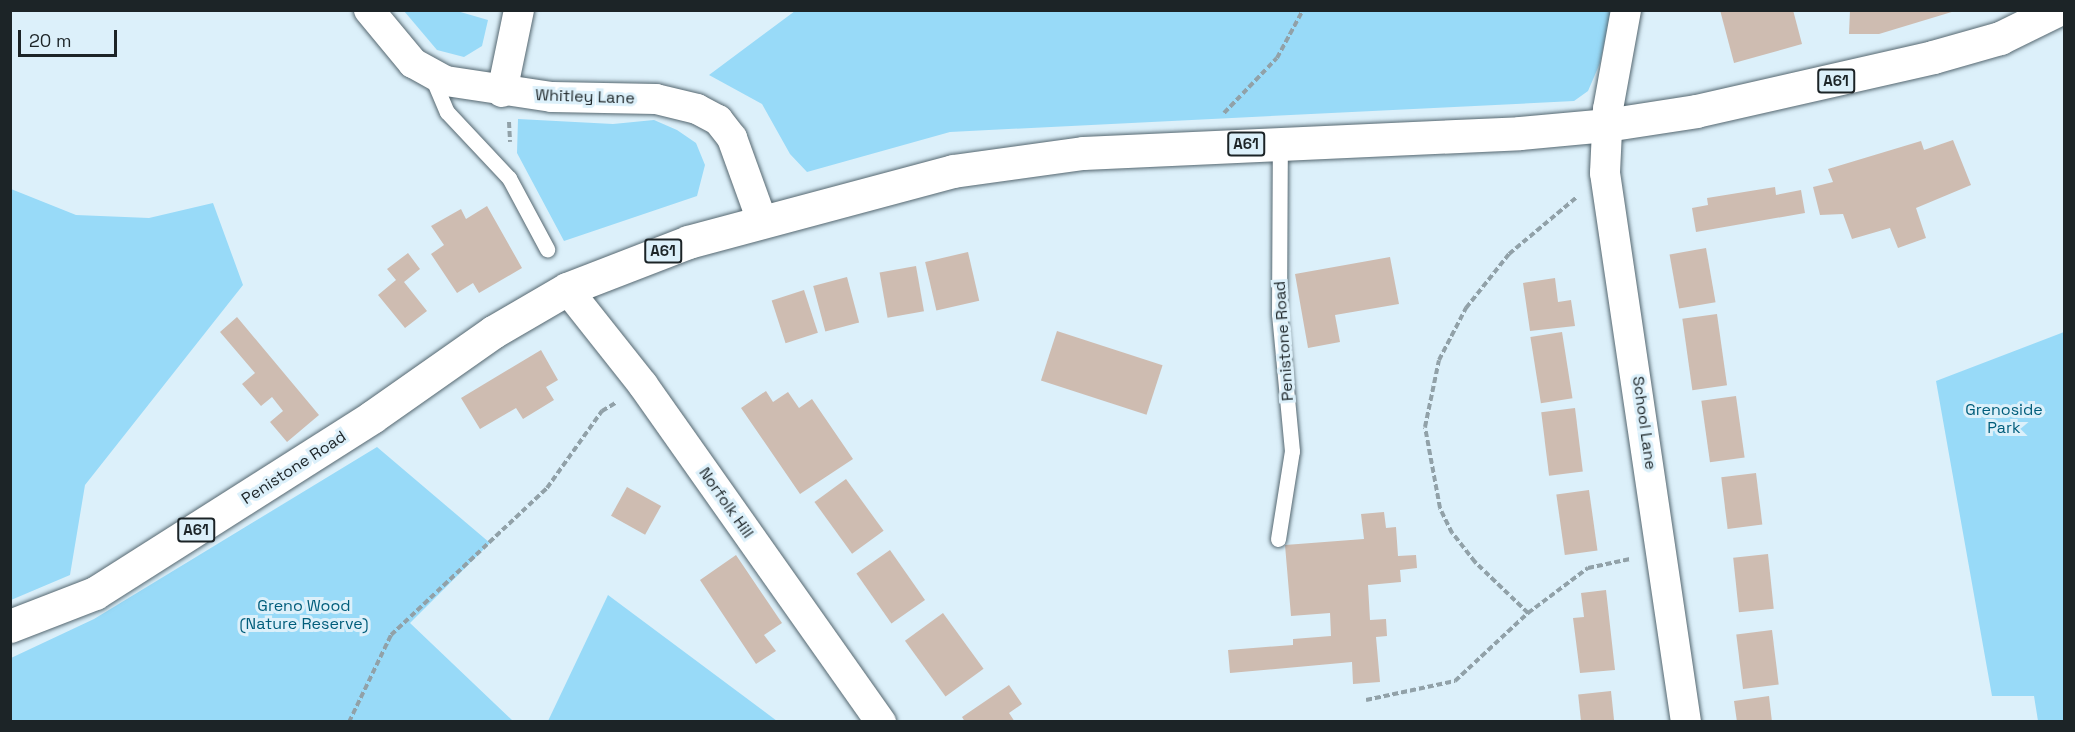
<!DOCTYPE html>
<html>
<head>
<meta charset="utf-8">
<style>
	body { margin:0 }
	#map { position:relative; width:2075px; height:732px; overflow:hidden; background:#dcf0fa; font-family:"Space Grotesk",sans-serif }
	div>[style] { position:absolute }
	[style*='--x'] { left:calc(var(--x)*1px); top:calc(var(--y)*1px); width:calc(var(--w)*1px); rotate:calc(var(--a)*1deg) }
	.green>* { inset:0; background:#98daf8 }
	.building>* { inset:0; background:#cebcb1; transform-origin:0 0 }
	.path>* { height:4px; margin-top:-2px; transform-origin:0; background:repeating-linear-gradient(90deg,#91a1a8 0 6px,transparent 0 9px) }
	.roads { filter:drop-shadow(0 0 2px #556770) drop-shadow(0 0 2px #556770) }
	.lane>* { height:15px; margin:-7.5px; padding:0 7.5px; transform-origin:7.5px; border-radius:7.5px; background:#fff }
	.street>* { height:30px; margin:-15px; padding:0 15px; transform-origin:15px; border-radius:15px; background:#fff }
	.highway>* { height:33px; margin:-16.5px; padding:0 16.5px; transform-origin:16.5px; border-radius:16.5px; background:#fff }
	span { translate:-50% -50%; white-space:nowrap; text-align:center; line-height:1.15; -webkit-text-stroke:6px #dcf0fa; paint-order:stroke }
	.shield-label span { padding:2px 4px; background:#dcf0fa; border:2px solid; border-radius:4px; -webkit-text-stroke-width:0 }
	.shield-label { font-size:15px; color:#1c2427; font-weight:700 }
	.street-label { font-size:16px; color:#1c2427 }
	.park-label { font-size:16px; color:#005d7b }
	.frame { position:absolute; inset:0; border:12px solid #1c2427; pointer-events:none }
	.scale { position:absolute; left:18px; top:30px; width:99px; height:27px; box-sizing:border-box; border:3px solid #1c2427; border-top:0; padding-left:8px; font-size:18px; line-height:21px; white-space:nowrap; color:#1c2427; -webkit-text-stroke:4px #dcf0fa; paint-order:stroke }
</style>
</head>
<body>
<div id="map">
	<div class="green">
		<i style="clip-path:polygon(404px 11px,457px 11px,488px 20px,482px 46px,464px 57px,437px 50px)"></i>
		<i style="clip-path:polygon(795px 11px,1611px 11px,1600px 63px,1588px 91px,1574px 101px,950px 132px,807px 172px,790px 154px,762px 104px,709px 75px)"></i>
		<i style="clip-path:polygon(518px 119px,613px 124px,654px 120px,677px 130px,696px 143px,705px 165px,697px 196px,564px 241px,517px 153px)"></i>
		<i style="clip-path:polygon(11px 189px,76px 215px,149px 218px,213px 203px,243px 285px,85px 485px,70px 575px,11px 600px)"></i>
		<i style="clip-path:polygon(2064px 332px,2064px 721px,2038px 721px,2034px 696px,1992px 696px,1936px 381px)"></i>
		<i style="clip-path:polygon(377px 447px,490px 543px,410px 623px,513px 721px,11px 721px,11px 658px,94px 619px)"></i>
		<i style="clip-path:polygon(608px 595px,777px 721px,548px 721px)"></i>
	</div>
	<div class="building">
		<i style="clip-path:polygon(1720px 10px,1793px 10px,1802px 44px,1734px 63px)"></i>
		<i style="clip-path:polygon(1850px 10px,1954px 10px,1955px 11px,1879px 34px,1849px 34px)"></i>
		<i style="clip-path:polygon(1953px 140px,1971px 185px,1916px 208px,1926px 238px,1898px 248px,1890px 228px,1852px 239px,1843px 214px,1820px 215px,1813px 187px,1833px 182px,1828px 169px,1921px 141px,1924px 150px)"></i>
		<i style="clip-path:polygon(1775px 187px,1776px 195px,1801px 190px,1805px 213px,1696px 232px,1692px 208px,1708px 205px,1707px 198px)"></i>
		<i style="clip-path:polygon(487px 206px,522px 268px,479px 293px,473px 283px,457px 293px,431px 254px,444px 245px,431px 226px,461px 209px,466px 219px)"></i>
		<i style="left:1706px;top:248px;width:55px;height:37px;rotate:80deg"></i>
		<i style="left:968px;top:252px;width:50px;height:44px;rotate:77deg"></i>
		<i style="clip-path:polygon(408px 253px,420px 269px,404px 282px,427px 311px,405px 328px,378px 295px,396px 280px,387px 269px)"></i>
		<i style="clip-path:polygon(1390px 257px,1399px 304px,1335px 315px,1340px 342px,1308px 348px,1295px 274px)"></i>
		<i style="left:916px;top:266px;width:46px;height:37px;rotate:80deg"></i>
		<i style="left:847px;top:277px;width:47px;height:35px;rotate:75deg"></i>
		<i style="clip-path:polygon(1555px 278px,1558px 302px,1571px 300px,1575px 326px,1530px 331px,1523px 283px)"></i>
		<i style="left:804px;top:290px;width:45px;height:34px;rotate:72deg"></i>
		<i style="left:1717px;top:314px;width:72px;height:35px;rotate:82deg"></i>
		<i style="clip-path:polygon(237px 317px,319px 415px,287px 442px,270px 422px,283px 411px,272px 397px,261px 406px,242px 384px,255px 373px,220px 332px)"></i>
		<i style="left:1057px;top:331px;width:111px;height:52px;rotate:18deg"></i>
		<i style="left:1562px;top:332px;width:67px;height:32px;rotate:81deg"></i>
		<i style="clip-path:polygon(541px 350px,558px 380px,546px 387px,554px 400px,523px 419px,516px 408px,480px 429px,461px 398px)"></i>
		<i style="clip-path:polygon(766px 391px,773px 402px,788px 392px,799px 408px,812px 399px,853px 459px,800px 494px,741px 408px)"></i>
		<i style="left:1736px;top:396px;width:62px;height:35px;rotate:82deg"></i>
		<i style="left:1575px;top:408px;width:64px;height:34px;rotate:83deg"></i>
		<i style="left:1756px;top:473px;width:52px;height:35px;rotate:83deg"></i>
		<i style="left:846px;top:479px;width:64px;height:39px;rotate:54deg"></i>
		<i style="left:627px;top:487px;width:39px;height:33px;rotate:29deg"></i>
		<i style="left:1589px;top:490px;width:61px;height:33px;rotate:82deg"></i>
		<i style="clip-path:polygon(1384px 512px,1386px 528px,1396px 527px,1398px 556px,1416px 555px,1417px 568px,1400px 570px,1401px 582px,1368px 585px,1370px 620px,1386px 619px,1387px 636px,1376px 637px,1380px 682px,1353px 684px,1352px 662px,1230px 673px,1228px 650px,1293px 645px,1293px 639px,1331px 636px,1330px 613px,1291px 616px,1285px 545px,1364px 539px,1361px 514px)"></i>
		<i style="left:890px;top:550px;width:61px;height:41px;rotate:55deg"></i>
		<i style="left:1768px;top:554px;width:55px;height:35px;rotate:84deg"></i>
		<i style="clip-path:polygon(736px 555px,782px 623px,764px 635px,776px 651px,756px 664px,700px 580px)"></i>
		<i style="clip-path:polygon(1606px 590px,1615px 670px,1580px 673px,1573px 618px,1584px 617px,1581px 593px)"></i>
		<i style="left:943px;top:613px;width:69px;height:47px;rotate:54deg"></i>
		<i style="left:1772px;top:630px;width:55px;height:36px;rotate:83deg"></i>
		<i style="clip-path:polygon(1009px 685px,1022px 704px,1009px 713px,1015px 722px,965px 722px,962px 717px)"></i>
		<i style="left:1611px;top:691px;width:31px;height:33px;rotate:84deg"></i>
		<i style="clip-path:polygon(1769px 696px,1772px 722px,1737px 722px,1734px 701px)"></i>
	</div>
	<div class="path">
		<i style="--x:1224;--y:113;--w:76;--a:-46.1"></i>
		<i style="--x:1277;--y:58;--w:55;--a:-61.6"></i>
		<i style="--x:509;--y:122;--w:20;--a:87"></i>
		<i style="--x:1528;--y:613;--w:74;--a:-136.1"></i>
		<i style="--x:1475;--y:562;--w:37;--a:-128"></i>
		<i style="--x:1452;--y:533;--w:28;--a:-116"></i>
		<i style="--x:1440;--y:508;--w:82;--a:-100.5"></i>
		<i style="--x:1425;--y:427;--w:68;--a:-78.2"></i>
		<i style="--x:1439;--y:360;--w:59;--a:-62.6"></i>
		<i style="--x:1466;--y:308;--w:69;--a:-51.5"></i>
		<i style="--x:1509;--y:254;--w:89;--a:-40"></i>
		<i style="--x:1366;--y:700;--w:91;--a:-12.1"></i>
		<i style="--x:1455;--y:681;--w:100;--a:-43"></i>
		<i style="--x:1528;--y:613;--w:75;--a:-36.9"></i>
		<i style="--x:1588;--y:568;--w:43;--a:-12.1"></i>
		<i style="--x:349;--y:722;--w:97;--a:-64.2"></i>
		<i style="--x:391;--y:635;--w:214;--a:-43.3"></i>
		<i style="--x:547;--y:488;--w:95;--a:-54.5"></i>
		<i style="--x:602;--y:411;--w:17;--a:-31"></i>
	</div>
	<div class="roads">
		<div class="lane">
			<i style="--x:432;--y:77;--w:38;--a:67"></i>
			<i style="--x:447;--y:112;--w:91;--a:46.8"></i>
			<i style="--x:509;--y:178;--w:81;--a:61.8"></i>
			<i style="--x:1278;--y:539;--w:89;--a:-81"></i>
			<i style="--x:1292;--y:451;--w:138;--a:-95.4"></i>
			<i style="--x:1279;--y:314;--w:172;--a:-89.7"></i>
		</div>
		<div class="street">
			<i style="--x:369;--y:10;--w:69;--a:50.3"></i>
			<i style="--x:413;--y:63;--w:38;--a:29"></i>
			<i style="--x:446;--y:81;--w:107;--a:8.6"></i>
			<i style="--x:552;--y:97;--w:104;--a:1.1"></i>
			<i style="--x:656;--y:99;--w:42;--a:13.7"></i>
			<i style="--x:697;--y:109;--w:24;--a:28"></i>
			<i style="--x:718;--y:120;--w:23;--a:52"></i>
			<i style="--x:732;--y:138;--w:88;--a:70.1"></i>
			<i style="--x:1626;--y:10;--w:101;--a:100.3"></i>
			<i style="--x:1608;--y:109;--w:64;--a:92.7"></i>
			<i style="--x:1605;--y:173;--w:555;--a:81.61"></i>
			<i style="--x:502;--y:92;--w:84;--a:-78.3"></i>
			<i style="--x:567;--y:289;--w:122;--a:51.6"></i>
			<i style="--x:643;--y:385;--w:413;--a:54.8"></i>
		</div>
		<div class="highway">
			<i style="--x:10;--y:626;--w:91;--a:-21.2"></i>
			<i style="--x:95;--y:593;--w:328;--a:-32.4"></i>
			<i style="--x:372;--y:417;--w:148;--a:-35.1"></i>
			<i style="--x:493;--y:332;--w:86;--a:-30.2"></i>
			<i style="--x:567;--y:289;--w:130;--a:-21.2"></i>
			<i style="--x:688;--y:242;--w:274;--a:-15"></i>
			<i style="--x:953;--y:171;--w:131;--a:-7.9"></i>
			<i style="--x:1083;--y:153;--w:437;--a:-2.6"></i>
			<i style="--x:1520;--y:133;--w:86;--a:-5.3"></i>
			<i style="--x:1606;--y:125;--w:91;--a:-8.8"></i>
			<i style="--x:1696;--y:111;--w:243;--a:-12.8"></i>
			<i style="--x:1933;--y:57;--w:70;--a:-15.8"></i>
			<i style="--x:2000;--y:38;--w:64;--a:-26.2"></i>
		</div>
	</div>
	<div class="shield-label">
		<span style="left:1836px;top:81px">A61</span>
		<span style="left:1246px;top:144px">A61</span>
		<span style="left:663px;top:251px">A61</span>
		<span style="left:196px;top:530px">A61</span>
	</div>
	<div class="street-label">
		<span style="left:585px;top:97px;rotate:2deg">Whitley Lane</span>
		<span style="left:1284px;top:341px;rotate:-94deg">Penistone Road</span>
		<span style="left:1644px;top:423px;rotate:82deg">School Lane</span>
		<span style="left:294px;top:468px;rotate:-33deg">Penistone Road</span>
		<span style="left:726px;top:503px;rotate:55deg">Norfolk Hill</span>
	</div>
	<div class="park-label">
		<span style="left:2004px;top:419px">Grenoside<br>Park</span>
		<span style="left:304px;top:615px">Greno Wood<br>(Nature Reserve)</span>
	</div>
	<div class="frame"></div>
	<div class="scale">20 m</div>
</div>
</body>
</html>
